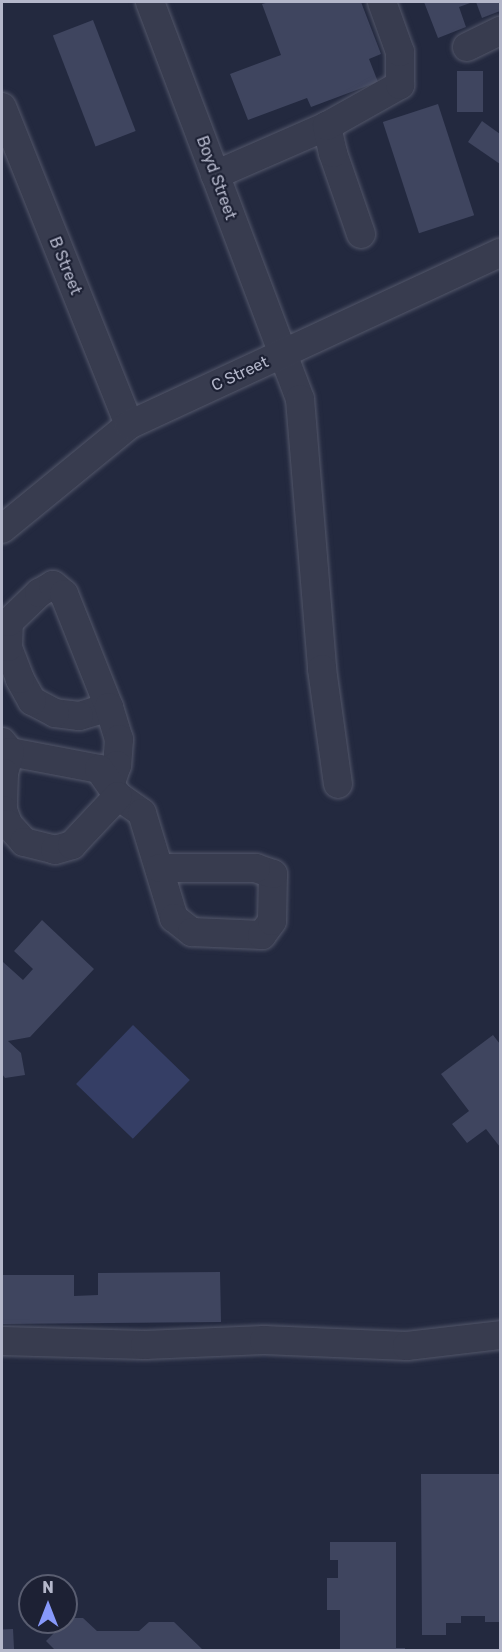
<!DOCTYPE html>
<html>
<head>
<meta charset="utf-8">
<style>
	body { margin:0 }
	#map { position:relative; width:502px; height:1652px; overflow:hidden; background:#23293f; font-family:Rubik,sans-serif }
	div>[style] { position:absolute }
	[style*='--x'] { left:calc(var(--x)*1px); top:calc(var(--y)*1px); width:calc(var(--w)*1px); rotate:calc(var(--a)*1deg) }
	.water>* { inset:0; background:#353e65; transform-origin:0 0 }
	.building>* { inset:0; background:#3f455f; transform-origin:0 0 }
	.roads { filter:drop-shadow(0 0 2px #53576a) drop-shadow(0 0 2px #53576a) }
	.minor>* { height:28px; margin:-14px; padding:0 14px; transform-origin:14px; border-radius:14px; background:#383c4f }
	span { translate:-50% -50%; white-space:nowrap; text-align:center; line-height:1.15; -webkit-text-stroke:4.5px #1d2134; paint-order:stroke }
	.street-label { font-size:16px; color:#b4b7ca }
	.frame { position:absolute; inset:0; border:3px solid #b4b7ca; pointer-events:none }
	.north { position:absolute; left:18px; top:1574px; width:60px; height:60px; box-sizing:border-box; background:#1d2134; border:2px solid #595d70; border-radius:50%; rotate:0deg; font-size:16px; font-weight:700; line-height:24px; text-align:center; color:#b4b7ca }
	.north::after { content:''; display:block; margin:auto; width:21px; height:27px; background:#8799fb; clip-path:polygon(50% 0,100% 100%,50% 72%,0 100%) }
</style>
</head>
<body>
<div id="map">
	<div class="water">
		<i style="left:133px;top:1025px;width:79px;height:82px;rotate:44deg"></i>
	</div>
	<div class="building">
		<i style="clip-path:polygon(269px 2px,361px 2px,381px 54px,369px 59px,378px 82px,311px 107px,307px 98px,248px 120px,230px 74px,281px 55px,262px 4px)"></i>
		<i style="clip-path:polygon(424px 2px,473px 2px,459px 7px,466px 27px,438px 38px)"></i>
		<i style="clip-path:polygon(476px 2px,500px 2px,500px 11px,482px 18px)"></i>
		<i style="left:93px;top:20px;width:119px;height:43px;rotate:69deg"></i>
		<i style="left:457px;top:71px;width:26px;height:41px"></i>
		<i style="left:438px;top:104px;width:117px;height:58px;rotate:72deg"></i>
		<i style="clip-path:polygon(482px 121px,500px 134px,500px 164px,468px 142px)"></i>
		<i style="clip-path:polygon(42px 920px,94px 969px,30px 1037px,8px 1041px,21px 1053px,25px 1075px,5px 1078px,2px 1074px,2px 964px,3px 962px,23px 980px,33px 969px,14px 951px)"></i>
		<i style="clip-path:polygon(493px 1035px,500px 1044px,500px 1147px,486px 1129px,467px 1143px,452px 1124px,469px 1111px,441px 1074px)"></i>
		<i style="clip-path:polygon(220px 1272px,221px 1322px,2px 1324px,2px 1275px,74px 1275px,74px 1296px,98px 1295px,98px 1273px)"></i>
		<i style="clip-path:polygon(421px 1474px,500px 1474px,500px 1622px,485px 1622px,485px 1616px,461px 1616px,461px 1623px,446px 1623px,446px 1635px,422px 1635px)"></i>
		<i style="clip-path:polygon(330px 1542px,396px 1542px,396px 1648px,405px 1648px,405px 1650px,340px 1650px,340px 1610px,327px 1610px,327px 1578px,338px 1578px,338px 1560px,330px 1560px)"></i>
		<i style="clip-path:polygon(69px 1618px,83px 1618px,97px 1631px,139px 1631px,149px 1622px,174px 1622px,202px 1649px,55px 1650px,46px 1641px)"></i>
		<i style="left:13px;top:1629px;width:21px;height:11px;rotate:87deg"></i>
	</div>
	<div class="roads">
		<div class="minor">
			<i style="--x:150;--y:2;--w:424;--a:69.3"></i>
			<i style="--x:300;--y:399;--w:271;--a:85.3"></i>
			<i style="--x:322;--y:669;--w:116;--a:82.1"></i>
			<i style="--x:467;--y:47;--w:37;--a:-26"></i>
			<i style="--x:2;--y:107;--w:342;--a:68.2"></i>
			<i style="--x:215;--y:175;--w:122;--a:-23.6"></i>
			<i style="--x:361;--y:234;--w:86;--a:-109.1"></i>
			<i style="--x:333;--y:153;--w:28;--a:-103"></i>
			<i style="--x:327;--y:126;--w:84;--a:-29.3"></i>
			<i style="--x:400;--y:85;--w:33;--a:-90"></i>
			<i style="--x:400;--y:52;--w:53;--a:-109.8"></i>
			<i style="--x:2;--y:529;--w:164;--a:-39.3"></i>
			<i style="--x:129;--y:425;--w:409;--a:-24.9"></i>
			<i style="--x:109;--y:707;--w:31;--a:163"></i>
			<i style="--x:79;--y:716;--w:24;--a:-173"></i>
			<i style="--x:55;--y:713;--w:26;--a:-152"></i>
			<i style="--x:32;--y:701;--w:25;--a:-119"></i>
			<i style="--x:20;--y:679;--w:34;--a:-111"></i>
			<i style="--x:8;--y:647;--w:25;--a:-88"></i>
			<i style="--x:9;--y:622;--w:42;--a:-44"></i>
			<i style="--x:39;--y:593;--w:16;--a:-30"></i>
			<i style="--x:53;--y:585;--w:14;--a:39"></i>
			<i style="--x:64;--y:594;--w:122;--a:68.3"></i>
			<i style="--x:109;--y:707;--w:34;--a:73"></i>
			<i style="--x:119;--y:739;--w:26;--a:94"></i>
			<i style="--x:117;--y:765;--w:18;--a:109"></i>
			<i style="--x:2;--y:742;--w:13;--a:51"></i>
			<i style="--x:10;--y:752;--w:91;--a:10.8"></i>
			<i style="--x:99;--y:769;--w:33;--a:55"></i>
			<i style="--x:118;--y:796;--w:29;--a:35"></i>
			<i style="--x:142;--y:813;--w:110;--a:73.1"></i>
			<i style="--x:174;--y:918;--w:23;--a:38"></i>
			<i style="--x:192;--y:932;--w:70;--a:2.5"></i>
			<i style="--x:262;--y:935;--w:17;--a:-54"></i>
			<i style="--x:272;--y:921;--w:47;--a:-88.8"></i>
			<i style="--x:273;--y:874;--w:18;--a:-161"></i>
			<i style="--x:256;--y:868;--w:96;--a:180"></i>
			<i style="--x:10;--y:752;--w:22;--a:106"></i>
			<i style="--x:4;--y:773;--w:37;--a:92"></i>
			<i style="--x:3;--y:810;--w:15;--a:70"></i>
			<i style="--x:8;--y:824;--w:24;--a:48"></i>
			<i style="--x:24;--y:842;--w:32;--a:14"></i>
			<i style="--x:55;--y:850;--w:18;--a:-16"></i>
			<i style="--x:72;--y:845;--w:67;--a:-46.8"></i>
			<i style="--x:2;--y:1341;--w:143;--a:1.6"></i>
			<i style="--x:145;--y:1345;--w:119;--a:-2.4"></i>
			<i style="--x:264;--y:1340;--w:143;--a:2.4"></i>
			<i style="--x:407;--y:1346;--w:94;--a:-6.7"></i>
		</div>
	</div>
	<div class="street-label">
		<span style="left:216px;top:178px;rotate:70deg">Boyd Street</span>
		<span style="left:65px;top:266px;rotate:68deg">B Street</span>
		<span style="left:240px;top:374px;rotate:-25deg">C Street</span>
	</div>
	<div class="frame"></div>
	<div class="north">N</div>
</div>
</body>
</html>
